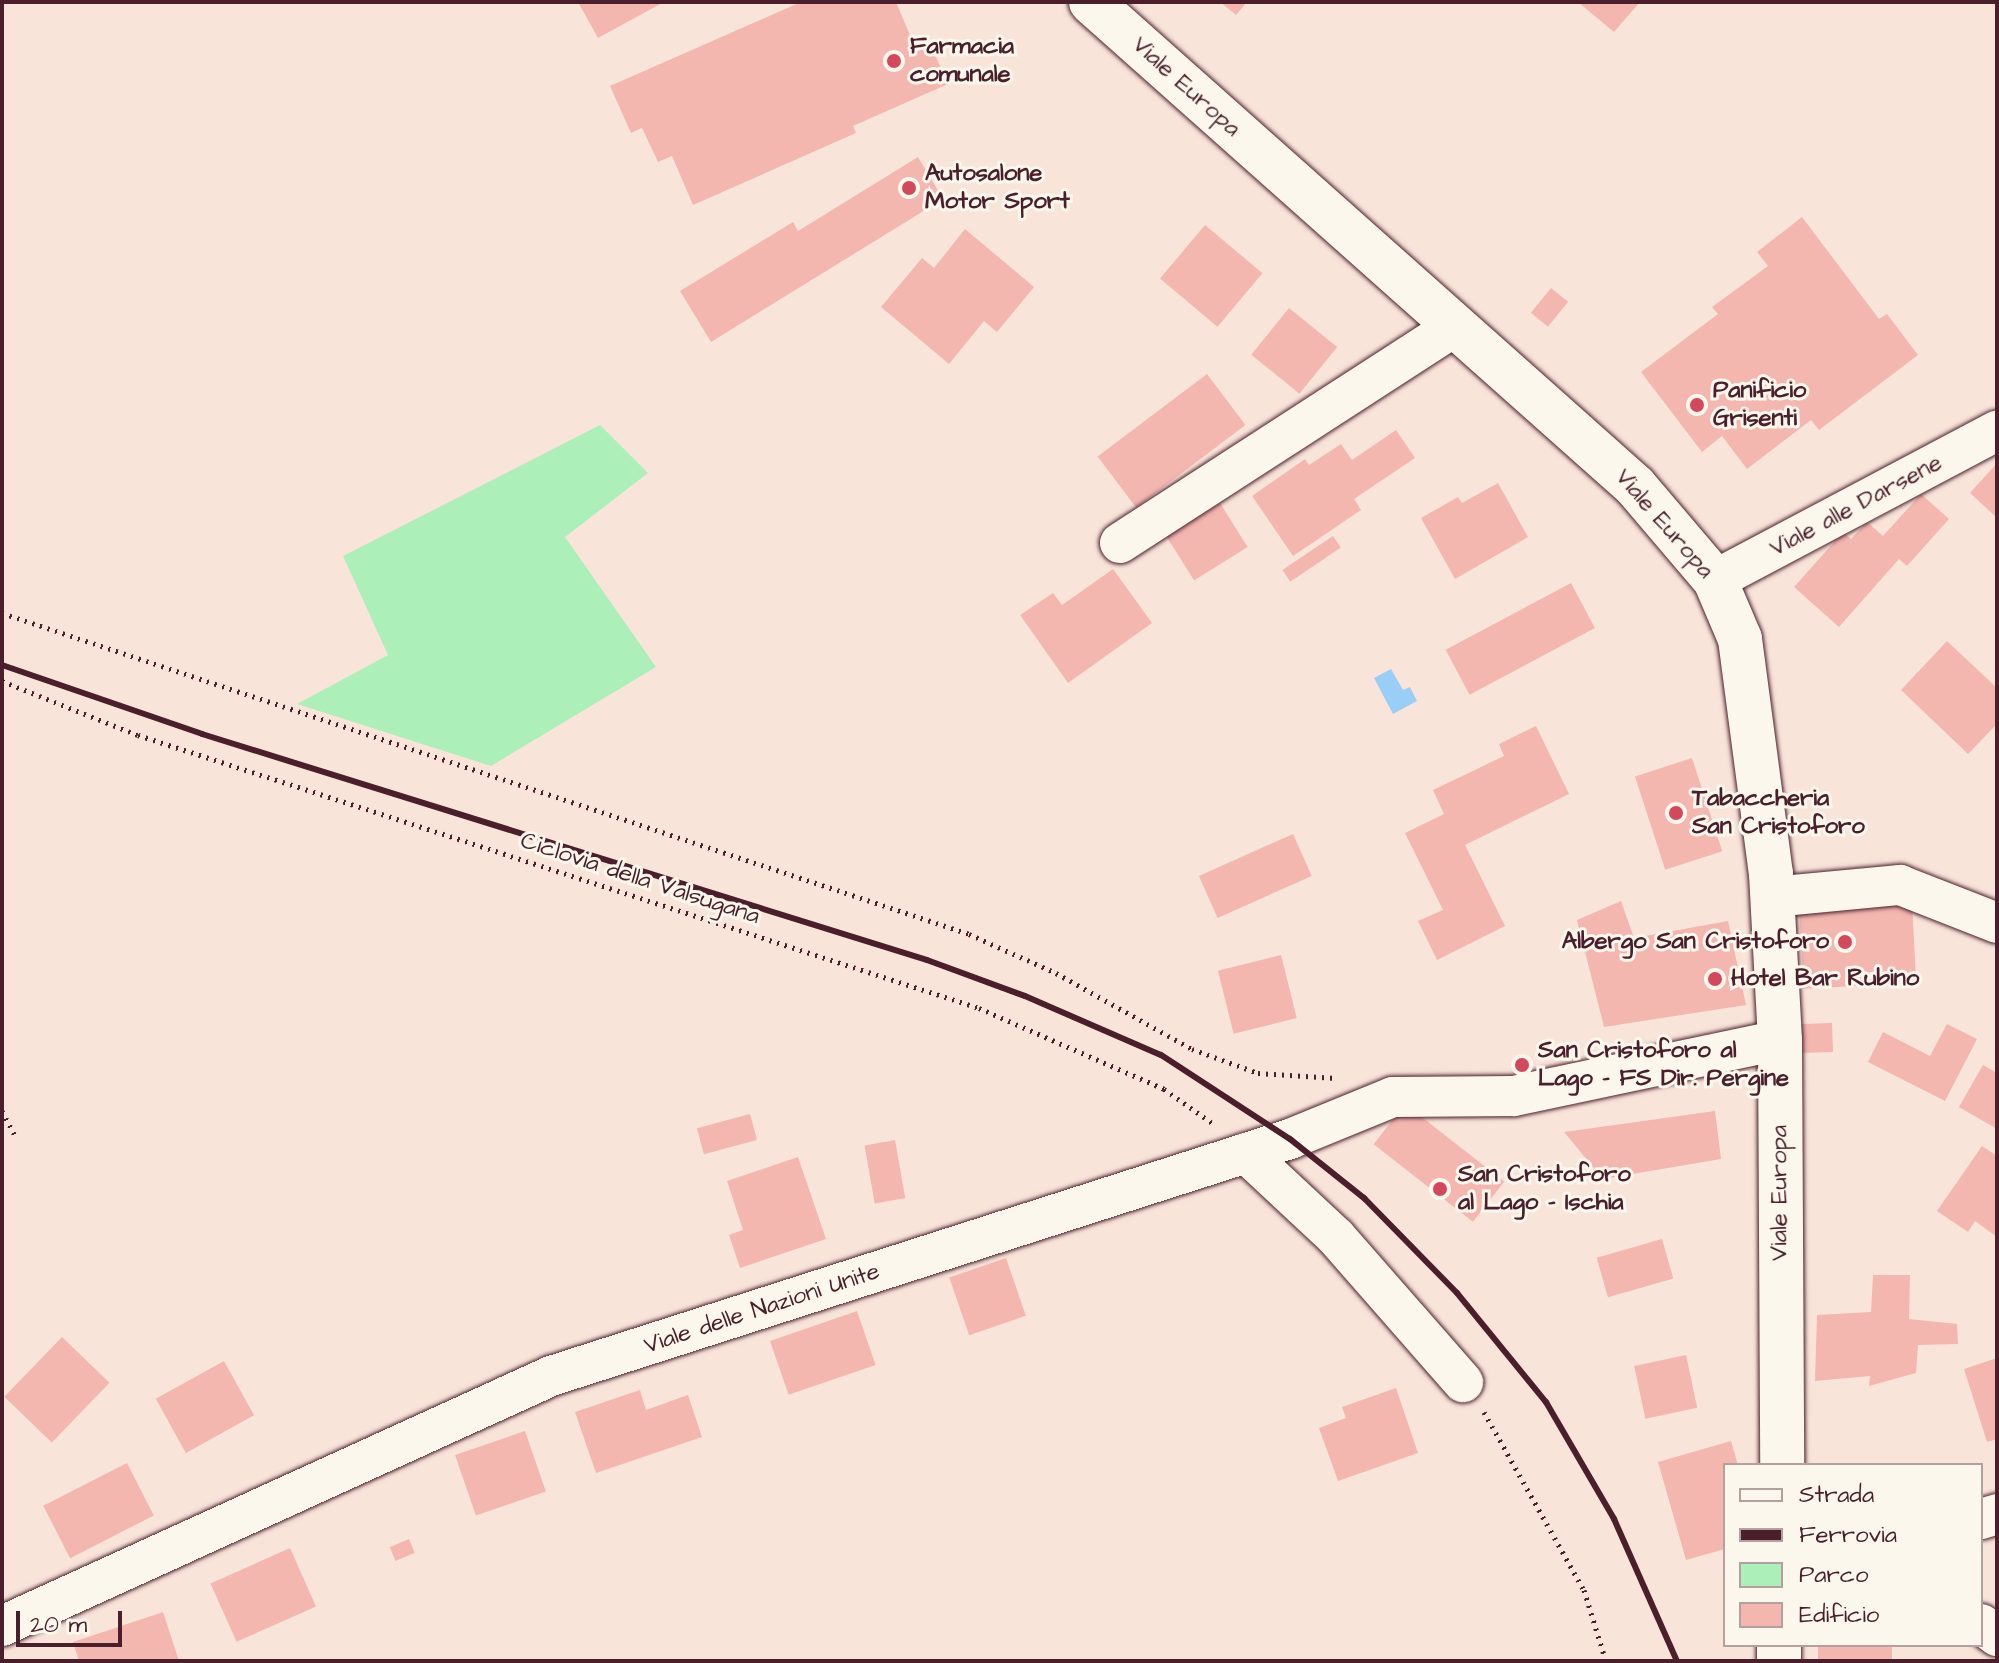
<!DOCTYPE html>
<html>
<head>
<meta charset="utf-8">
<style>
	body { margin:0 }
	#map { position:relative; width:1999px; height:1663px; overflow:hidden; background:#f9e4da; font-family:"Architects Daughter",sans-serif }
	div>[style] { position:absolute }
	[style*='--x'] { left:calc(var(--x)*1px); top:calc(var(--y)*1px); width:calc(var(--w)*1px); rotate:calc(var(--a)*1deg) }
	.green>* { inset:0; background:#adefb9 }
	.water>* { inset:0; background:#99cef7 }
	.building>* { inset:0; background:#f3b7b0; transform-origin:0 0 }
	.path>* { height:5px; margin-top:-2.5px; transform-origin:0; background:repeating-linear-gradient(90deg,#4a1f2b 0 2px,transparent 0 8px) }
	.roads { filter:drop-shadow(0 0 2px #4a1f2b) drop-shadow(0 0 2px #4a1f2b) }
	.minor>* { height:40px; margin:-20px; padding:0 20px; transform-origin:20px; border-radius:20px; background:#fbf7ec }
	.major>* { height:44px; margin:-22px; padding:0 22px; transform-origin:22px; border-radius:22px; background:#fbf7ec }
	.rail>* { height:6px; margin:-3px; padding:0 3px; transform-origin:3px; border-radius:3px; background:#4a1f2b }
	.dots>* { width:22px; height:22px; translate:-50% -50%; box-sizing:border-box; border:4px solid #fbf7ec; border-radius:50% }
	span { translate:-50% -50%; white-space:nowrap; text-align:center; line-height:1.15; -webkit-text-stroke:6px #fbf7ec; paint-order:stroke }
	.poi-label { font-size:24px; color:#4a1f2b; font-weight:700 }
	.left { translate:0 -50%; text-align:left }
	.right { translate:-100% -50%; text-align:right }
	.street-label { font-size:24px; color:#4a1f2b }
	.frame { position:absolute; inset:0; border:4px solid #4a1f2b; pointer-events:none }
	.legend { position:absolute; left:1723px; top:1463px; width:260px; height:184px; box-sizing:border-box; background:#fbf7ec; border:2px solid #b4a19f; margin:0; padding:10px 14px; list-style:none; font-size:24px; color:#4a1f2b }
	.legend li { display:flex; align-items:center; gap:16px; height:40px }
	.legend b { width:40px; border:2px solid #b4a19f }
	.scale { position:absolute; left:16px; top:1611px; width:106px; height:36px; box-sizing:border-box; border:4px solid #4a1f2b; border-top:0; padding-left:10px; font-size:24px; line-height:28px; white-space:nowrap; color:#4a1f2b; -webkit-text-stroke:6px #fbf7ec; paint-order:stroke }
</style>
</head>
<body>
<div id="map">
	<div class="green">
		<i style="clip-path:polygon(600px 425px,648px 473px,565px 537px,656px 667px,491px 766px,297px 704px,388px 655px,343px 556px)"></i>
	</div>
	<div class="water">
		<i style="clip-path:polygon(1391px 669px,1403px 690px,1410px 687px,1417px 701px,1393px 714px,1374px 678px)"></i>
	</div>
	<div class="building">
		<i style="clip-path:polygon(578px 2px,664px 2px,598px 38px)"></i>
		<i style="clip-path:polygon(801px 2px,896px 2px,912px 40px,926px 34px,948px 84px,853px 126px,856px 133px,693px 205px,672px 156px,658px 162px,642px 128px,631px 133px,610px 86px)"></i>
		<i style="clip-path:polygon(1220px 2px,1247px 2px,1236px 15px)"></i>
		<i style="clip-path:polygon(1578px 2px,1640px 2px,1614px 32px)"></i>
		<i style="clip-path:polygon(918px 157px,943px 199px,711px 342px,680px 291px,793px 222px,798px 231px)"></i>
		<i style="clip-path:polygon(1802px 217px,1879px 319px,1887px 314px,1918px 355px,1819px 430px,1811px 420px,1747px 469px,1722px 436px,1702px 452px,1641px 372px,1718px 314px,1712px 307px,1768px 266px,1757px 252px)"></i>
		<i style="left:1205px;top:225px;width:75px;height:70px;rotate:40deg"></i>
		<i style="clip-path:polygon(965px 229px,1034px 287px,997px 332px,984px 321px,949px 364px,881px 307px,922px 258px,934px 268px)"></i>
		<i style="left:1551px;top:288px;width:22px;height:32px;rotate:39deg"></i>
		<i style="left:1289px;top:308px;width:62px;height:60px;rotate:39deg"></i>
		<i style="left:1207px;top:374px;width:64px;height:137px;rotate:53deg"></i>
		<i style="clip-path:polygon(1396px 430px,1415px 458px,1354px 499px,1361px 510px,1293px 556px,1252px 496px,1305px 459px,1309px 465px,1341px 444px,1352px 460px)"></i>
		<i style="clip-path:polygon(1997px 463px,1997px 518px,1970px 493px)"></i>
		<i style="clip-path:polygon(1498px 483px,1528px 537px,1455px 579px,1421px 518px,1458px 497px,1462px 503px)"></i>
		<i style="clip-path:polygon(1921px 494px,1949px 519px,1907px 566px,1899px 559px,1839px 627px,1794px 587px,1843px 532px,1851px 539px,1867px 522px,1883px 536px)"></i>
		<i style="left:1220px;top:503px;width:52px;height:63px;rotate:58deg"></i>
		<i style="left:1333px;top:536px;width:14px;height:61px;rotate:56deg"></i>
		<i style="clip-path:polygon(1113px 569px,1152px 623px,1068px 683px,1020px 615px,1053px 593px,1062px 605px)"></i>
		<i style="left:1571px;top:583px;width:51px;height:142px;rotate:62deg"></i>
		<i style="clip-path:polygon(1947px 641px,1997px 688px,1997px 724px,1968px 754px,1901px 690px)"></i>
		<i style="clip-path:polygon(1536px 726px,1569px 794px,1465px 845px,1505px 926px,1437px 960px,1418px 921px,1443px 910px,1405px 833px,1444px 814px,1433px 790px,1504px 756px,1499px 744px)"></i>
		<i style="left:1692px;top:758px;width:98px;height:60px;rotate:72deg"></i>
		<i style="left:1293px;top:834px;width:46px;height:103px;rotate:66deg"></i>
		<i style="clip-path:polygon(1621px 901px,1634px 938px,1728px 921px,1746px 1005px,1604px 1027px,1577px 920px)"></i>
		<i style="left:1912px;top:902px;width:81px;height:113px;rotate:87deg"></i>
		<i style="left:1281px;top:955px;width:65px;height:65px;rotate:76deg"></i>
		<i style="left:1832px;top:1023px;width:29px;height:32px;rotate:88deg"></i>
		<i style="clip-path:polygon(1947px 1024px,1977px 1039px,1945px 1101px,1868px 1062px,1883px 1032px,1930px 1056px)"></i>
		<i style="clip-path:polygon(1983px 1065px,1997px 1073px,1997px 1129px,1959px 1107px)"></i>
		<i style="left:1405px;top:1104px;width:126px;height:51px;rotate:38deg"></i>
		<i style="clip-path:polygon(1715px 1111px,1721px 1159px,1603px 1179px,1564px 1132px)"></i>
		<i style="left:750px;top:1114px;width:27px;height:55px;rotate:75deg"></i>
		<i style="left:895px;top:1140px;width:59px;height:31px;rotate:80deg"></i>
		<i style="clip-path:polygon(1982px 1146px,1997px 1156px,1997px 1237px,1975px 1221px,1968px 1232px,1937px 1211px)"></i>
		<i style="clip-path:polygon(798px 1157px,826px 1239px,740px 1268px,729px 1235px,743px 1230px,727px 1181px)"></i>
		<i style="left:1662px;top:1239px;width:41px;height:68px;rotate:74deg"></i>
		<i style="left:1006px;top:1258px;width:61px;height:60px;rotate:71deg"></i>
		<i style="clip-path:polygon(1873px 1275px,1910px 1275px,1909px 1319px,1957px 1324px,1958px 1344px,1918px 1345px,1916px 1373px,1869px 1386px,1870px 1376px,1815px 1381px,1817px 1315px,1871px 1312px)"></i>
		<i style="left:857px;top:1311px;width:57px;height:92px;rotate:71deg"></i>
		<i style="left:62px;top:1337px;width:66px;height:83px;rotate:44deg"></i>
		<i style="left:1686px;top:1355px;width:54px;height:53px;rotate:78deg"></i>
		<i style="clip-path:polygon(1997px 1358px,1997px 1439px,1987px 1442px,1964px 1369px)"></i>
		<i style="left:224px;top:1361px;width:62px;height:78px;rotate:61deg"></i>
		<i style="clip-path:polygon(1396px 1388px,1418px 1453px,1338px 1481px,1319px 1428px,1346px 1418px,1342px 1407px)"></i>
		<i style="clip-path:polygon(640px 1390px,646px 1410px,688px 1395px,702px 1437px,596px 1473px,575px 1412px)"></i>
		<i style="left:525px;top:1431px;width:64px;height:74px;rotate:71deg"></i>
		<i style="clip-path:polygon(1731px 1441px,1738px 1465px,1725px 1465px,1725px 1549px,1686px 1560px,1658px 1462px)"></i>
		<i style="left:127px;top:1463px;width:59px;height:94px;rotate:63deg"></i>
		<i style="left:409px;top:1539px;width:15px;height:21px;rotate:67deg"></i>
		<i style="left:290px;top:1548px;width:64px;height:87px;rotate:66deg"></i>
		<i style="clip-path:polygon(163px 1612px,179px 1661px,79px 1661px,73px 1642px)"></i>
		<i style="left:1818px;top:1645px;width:74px;height:16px"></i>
	</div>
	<div class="path">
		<i style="--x:2;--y:613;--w:1019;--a:18.36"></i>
		<i style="--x:969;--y:934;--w:95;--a:24.1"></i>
		<i style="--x:1056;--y:973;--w:156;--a:29.2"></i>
		<i style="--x:1192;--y:1049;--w:70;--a:20"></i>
		<i style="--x:1258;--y:1073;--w:78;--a:3.7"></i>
		<i style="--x:2;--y:681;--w:146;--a:21.7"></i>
		<i style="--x:138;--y:735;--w:884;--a:17.98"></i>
		<i style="--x:979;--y:1008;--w:202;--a:23.6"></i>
		<i style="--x:1164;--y:1089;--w:62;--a:35.2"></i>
		<i style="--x:2;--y:1111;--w:30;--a:62"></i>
		<i style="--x:1484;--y:1412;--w:204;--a:60.7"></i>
		<i style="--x:1584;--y:1590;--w:74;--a:72.8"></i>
	</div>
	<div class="roads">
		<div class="minor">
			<i style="--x:1120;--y:543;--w:399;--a:-32.9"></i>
			<i style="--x:1715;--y:580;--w:319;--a:-27.9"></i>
			<i style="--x:1772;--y:897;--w:129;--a:-5.4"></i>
			<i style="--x:1900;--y:885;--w:104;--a:21.4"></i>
			<i style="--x:1246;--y:1153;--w:123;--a:43"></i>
			<i style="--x:1336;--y:1237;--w:193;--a:48.8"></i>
			<i style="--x:1981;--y:1519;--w:17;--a:-17"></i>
			<i style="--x:1981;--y:1624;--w:20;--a:37"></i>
			<i style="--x:2;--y:1626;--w:603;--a:-24.48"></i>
			<i style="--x:551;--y:1376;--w:776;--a:-17.78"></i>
			<i style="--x:1290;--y:1139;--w:111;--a:-22.2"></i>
			<i style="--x:1393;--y:1097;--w:121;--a:-0.5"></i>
			<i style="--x:1514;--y:1096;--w:272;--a:-11.9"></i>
		</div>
		<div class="major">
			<i style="--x:1091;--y:2;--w:728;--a:41.66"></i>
			<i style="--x:1635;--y:486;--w:123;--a:49.6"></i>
			<i style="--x:1715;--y:580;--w:64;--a:67"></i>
			<i style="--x:1740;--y:639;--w:237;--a:82.5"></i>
			<i style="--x:1771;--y:874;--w:166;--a:86.9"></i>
			<i style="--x:1780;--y:1040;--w:425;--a:89.7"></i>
			<i style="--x:1779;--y:1661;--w:16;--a:-90"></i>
		</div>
	</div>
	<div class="rail">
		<i style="--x:2;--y:665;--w:212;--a:19"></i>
		<i style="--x:202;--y:734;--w:759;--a:17.31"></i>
		<i style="--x:927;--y:960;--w:104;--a:20.2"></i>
		<i style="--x:1025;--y:996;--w:148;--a:23.5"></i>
		<i style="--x:1161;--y:1055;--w:154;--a:33.1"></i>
		<i style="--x:1290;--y:1139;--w:95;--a:38.6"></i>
		<i style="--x:1364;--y:1198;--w:133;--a:45.6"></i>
		<i style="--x:1457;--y:1293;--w:141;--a:50.8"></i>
		<i style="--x:1546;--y:1402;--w:135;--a:59.8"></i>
		<i style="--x:1614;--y:1519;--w:155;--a:66.1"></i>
	</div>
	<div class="dots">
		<i style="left:894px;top:61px;background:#d1495b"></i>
		<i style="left:909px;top:188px;background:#d1495b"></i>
		<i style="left:1697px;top:405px;background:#d1495b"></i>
		<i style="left:1676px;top:813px;background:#d1495b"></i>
		<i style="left:1845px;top:942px;background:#d1495b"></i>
		<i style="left:1715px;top:979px;background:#d1495b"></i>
		<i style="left:1522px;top:1065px;background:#d1495b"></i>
		<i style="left:1440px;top:1189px;background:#d1495b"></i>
	</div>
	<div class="poi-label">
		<span class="left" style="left:910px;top:61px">Farmacia<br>comunale</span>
		<span class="left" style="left:925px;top:188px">Autosalone<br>Motor Sport</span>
		<span class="left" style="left:1713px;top:405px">Panificio<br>Grisenti</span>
		<span class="left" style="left:1692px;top:813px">Tabaccheria<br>San Cristoforo</span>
		<span class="right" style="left:1829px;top:942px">Albergo San Cristoforo</span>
		<span class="left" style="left:1731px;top:979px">Hotel Bar Rubino</span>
		<span class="left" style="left:1538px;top:1065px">San Cristoforo al<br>Lago - FS Dir. Pergine</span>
		<span class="left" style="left:1458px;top:1189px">San Cristoforo<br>al Lago - Ischia</span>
	</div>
	<div class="street-label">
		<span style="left:1186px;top:87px;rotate:42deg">Viale Europa</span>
		<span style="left:1856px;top:506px;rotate:-28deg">Viale alle Darsene</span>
		<span style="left:1664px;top:524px;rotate:49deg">Viale Europa</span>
		<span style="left:640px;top:879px;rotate:18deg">Ciclovia della Valsugana</span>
		<span style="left:1780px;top:1193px;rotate:-90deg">Viale Europa</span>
		<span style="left:762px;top:1309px;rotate:-18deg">Viale delle Nazioni Unite</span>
	</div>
	<div class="frame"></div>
	<ul class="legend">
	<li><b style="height:10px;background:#fbf7ec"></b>Strada</li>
	<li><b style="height:10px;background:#4a1f2b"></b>Ferrovia</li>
	<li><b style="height:22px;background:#adefb9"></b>Parco</li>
	<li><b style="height:22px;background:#f3b7b0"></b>Edificio</li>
	</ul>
	<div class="scale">20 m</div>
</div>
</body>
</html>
